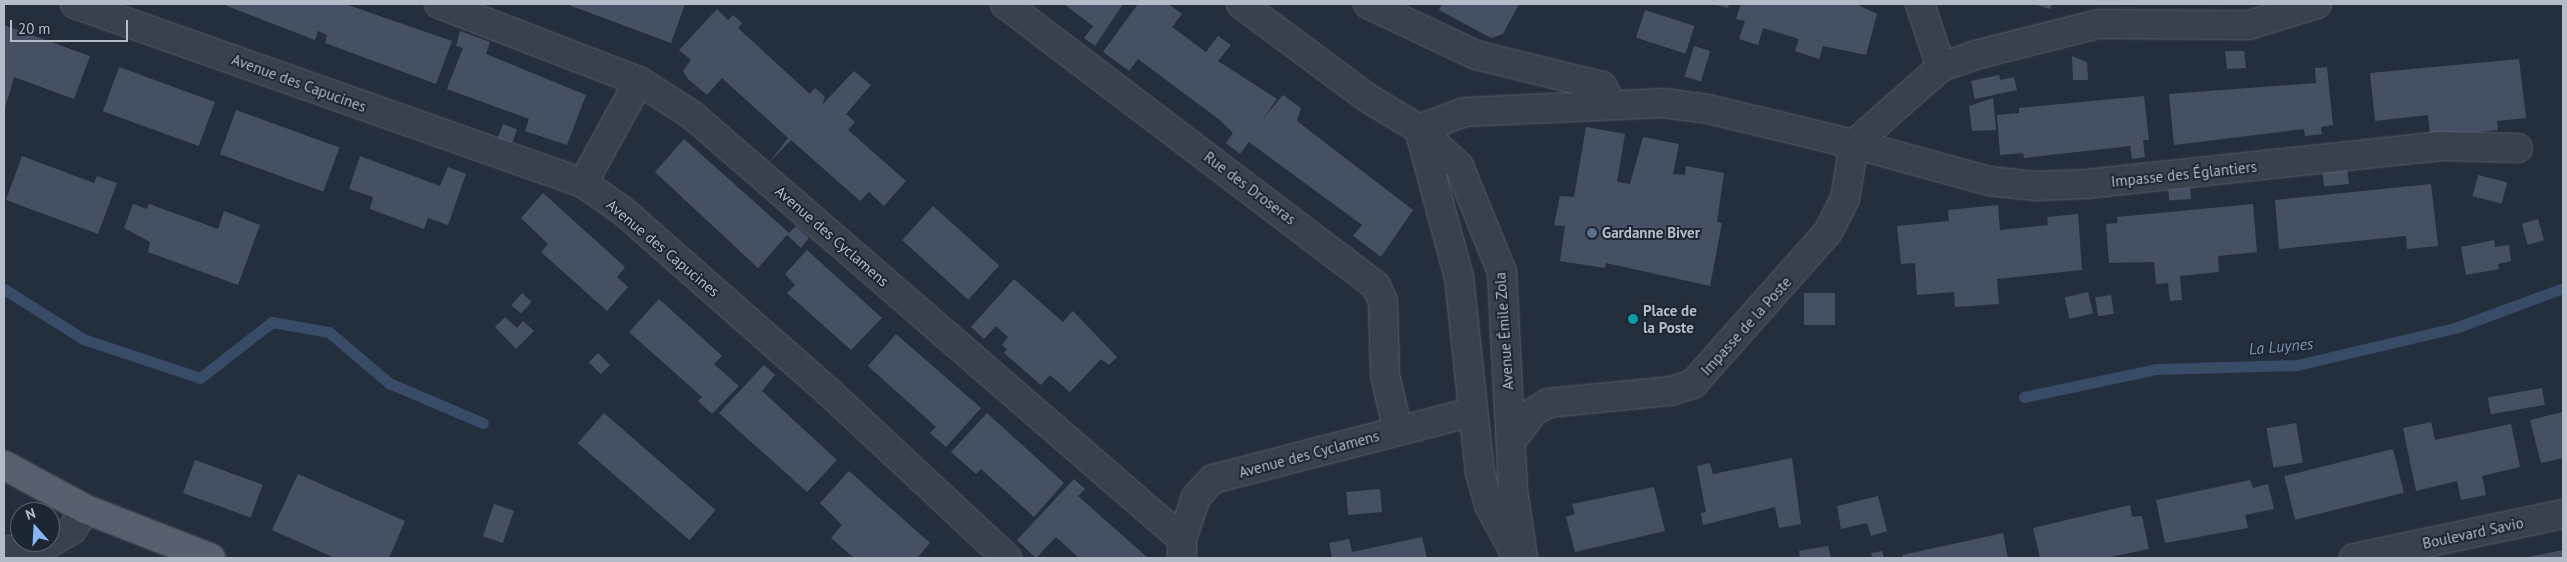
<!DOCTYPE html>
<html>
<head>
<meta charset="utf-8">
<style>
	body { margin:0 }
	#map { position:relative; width:2567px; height:562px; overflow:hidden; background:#242f3e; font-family:"PT Sans",sans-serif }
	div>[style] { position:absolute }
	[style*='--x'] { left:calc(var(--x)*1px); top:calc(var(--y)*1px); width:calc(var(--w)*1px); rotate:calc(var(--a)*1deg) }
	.stream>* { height:11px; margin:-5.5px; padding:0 5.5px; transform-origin:5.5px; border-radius:5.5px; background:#394c67 }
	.building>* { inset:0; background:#455162; transform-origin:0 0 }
	.roads { filter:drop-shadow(0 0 1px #565f6c) drop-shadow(0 0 1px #565f6c) }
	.minor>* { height:28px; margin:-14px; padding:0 14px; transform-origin:14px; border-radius:14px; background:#38414e }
	.major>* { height:28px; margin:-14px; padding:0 14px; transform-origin:14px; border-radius:14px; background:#56606e }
	.dots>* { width:14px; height:14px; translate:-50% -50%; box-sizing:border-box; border:2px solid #1d2633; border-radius:50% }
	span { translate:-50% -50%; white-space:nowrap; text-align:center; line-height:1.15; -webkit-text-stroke:4px #1d2633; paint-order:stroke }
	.street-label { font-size:15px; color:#b4bcc9 }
	.poi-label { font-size:15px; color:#b4bcc9; font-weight:700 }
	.left { translate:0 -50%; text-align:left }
	.water-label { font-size:16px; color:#7c92b1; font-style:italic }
	.frame { position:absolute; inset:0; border:5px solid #b4bcc9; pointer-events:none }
	.north { position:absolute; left:10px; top:502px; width:50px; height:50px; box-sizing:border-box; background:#1d2633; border:1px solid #59626f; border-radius:50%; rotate:341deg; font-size:14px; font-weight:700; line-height:20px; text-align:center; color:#b4bcc9 }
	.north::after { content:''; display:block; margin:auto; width:18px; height:22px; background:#8ab4f8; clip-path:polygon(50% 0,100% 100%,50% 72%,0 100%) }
	.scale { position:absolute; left:10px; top:20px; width:118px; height:22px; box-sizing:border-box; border:2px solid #b4bcc9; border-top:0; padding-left:6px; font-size:15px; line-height:18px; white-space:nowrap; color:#b4bcc9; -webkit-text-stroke:4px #1d2633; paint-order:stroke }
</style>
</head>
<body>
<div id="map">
	<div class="stream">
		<i style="--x:4;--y:289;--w:93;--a:32.3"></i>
		<i style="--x:83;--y:339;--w:123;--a:18.4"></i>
		<i style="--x:200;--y:378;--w:91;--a:-37.9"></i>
		<i style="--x:272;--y:322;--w:58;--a:10"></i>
		<i style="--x:329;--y:332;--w:79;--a:40.4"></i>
		<i style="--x:389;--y:383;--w:102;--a:23.1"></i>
		<i style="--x:2024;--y:397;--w:136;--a:-11.9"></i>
		<i style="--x:2157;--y:369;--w:140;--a:-1.6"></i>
		<i style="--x:2297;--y:365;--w:162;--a:-13.2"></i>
		<i style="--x:2455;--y:328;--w:115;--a:-20.3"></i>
	</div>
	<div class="building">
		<i style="clip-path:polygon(222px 4px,345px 4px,452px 41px,436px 84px,325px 43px,327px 35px,318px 31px,315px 40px)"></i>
		<i style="clip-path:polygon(566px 4px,685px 4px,671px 43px)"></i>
		<i style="clip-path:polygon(1064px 4px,1123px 4px,1095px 46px,1084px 38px,1093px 26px)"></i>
		<i style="clip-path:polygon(1138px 4px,1168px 4px,1182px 14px,1172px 27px,1206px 52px,1218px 36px,1231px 45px,1218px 61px,1277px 99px,1262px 120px,1283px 95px,1301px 108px,1297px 121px,1413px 210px,1381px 257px,1353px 236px,1362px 225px,1249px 142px,1240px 154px,1226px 143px,1233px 133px,1221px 121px,1138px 59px,1129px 71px,1103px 52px)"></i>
		<i style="clip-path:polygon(1442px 4px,1519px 4px,1503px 34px,1491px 38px,1439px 10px)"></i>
		<i style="clip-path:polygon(1713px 4px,1729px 4px,1728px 8px)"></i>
		<i style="clip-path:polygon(1741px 4px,1856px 4px,1877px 14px,1866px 55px,1823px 46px,1819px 59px,1795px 51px,1799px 39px,1763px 28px,1758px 45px,1739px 39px,1745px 21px,1736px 19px)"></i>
		<i style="clip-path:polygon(2034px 4px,2052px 4px,2050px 9px)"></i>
		<i style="clip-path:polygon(717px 9px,728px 20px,733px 15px,742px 23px,738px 28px,810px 94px,815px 88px,825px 97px,822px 105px,854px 71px,871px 85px,846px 114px,855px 122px,848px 130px,906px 181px,884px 206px,869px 192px,860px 201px,791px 140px,769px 163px,788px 138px,722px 78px,707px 95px,688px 79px,683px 71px,691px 60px,679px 50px)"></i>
		<i style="left:1645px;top:10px;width:52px;height:29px;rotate:18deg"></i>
		<i style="clip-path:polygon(4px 25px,90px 56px,74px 99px,14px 77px,4px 112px)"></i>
		<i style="clip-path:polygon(460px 31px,490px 42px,486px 54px,586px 95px,567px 145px,525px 131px,529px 119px,447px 89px,463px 48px,456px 46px)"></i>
		<i style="left:1694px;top:46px;width:17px;height:32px;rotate:17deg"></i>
		<i style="clip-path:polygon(2225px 51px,2244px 51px,2246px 68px,2227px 69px)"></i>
		<i style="clip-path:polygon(2072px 56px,2087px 62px,2088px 80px,2073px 80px)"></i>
		<i style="clip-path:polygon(2519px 59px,2526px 118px,2497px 121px,2498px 130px,2430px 137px,2428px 115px,2375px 121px,2370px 73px)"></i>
		<i style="left:119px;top:67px;width:102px;height:47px;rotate:20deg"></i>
		<i style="clip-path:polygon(2327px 67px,2333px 125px,2321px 127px,2322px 134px,2305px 136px,2304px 129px,2174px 145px,2169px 94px,2316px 83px,2315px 68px)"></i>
		<i style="clip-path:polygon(1999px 75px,2000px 80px,2014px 77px,2017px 90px,1975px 99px,1971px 81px)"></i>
		<i style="clip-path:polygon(2144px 96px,2149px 140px,2143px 140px,2145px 157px,2132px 159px,2130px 146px,2024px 158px,2023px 153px,2000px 155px,1997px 115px,2019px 113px,2019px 108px)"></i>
		<i style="clip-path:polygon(1993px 98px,1996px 130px,1972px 131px,1969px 106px)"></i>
		<i style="left:236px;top:110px;width:110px;height:47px;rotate:20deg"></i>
		<i style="left:503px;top:124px;width:15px;height:19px;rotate:20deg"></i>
		<i style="clip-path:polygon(1586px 127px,1625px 134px,1617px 182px,1630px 184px,1643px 137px,1679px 144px,1673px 174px,1685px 175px,1686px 166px,1724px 173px,1717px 222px,1722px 223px,1710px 286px,1606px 263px,1605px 268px,1560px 261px,1565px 226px,1554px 225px,1560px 196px,1574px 197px)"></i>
		<i style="clip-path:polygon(684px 139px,789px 233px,796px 226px,809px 238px,801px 248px,787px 235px,758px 268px,655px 172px)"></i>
		<i style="clip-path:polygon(22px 156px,94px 183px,97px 176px,117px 183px,98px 234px,6px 200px)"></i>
		<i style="clip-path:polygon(360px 156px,440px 186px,448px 167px,466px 174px,448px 225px,428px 218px,424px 229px,370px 209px,373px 197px,349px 189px)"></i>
		<i style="left:2347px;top:166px;width:18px;height:25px;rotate:84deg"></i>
		<i style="left:2478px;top:175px;width:30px;height:22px;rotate:14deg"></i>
		<i style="left:2190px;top:184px;width:15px;height:22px;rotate:86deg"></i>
		<i style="clip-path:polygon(2431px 184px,2438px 246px,2407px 249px,2406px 236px,2279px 249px,2275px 200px)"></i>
		<i style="clip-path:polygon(543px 193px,625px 267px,617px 277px,628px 287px,607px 311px,541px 252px,548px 244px,521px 218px)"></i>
		<i style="clip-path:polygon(133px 204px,147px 209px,149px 204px,218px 229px,224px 211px,260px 225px,238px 285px,148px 252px,150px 242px,124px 228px)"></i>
		<i style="clip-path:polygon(2253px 204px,2257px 252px,2218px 256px,2219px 272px,2180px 276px,2182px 300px,2170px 301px,2168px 283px,2156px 284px,2154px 262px,2109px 263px,2106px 224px,2118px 223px,2117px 217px)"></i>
		<i style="clip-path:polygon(1998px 205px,2000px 230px,2048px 225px,2047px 217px,2078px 214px,2082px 270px,1997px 279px,1999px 304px,1955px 307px,1954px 292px,1917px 295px,1915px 263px,1901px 264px,1897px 226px,1949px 221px,1948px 210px)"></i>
		<i style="left:933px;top:206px;width:89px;height:46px;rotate:42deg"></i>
		<i style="left:2538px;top:219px;width:22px;height:17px;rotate:74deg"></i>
		<i style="clip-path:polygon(2494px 240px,2495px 247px,2509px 245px,2511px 261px,2498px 264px,2499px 269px,2466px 275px,2461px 247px)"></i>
		<i style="clip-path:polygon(807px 250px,882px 318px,851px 350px,787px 293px,795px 285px,785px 274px)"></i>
		<i style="clip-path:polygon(1014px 279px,1063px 322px,1073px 311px,1117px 357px,1109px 365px,1101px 359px,1070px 392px,1050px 375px,1041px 385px,1004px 353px,1007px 349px,1002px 345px,1008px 337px,996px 326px,984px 339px,971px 327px)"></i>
		<i style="left:2088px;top:292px;width:22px;height:24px;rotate:77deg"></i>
		<i style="left:522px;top:293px;width:13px;height:16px;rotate:42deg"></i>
		<i style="left:1835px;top:293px;width:32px;height:31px;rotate:90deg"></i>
		<i style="left:2111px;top:295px;width:19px;height:16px;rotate:81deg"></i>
		<i style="clip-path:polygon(659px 299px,722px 356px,714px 364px,739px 386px,712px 414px,698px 401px,702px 397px,629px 332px)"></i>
		<i style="clip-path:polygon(505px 317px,517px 328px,523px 321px,534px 331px,516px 349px,495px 327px)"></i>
		<i style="clip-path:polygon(896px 334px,981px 408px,946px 447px,930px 433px,936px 427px,868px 366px)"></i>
		<i style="left:598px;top:353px;width:17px;height:13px;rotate:45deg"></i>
		<i style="clip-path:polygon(764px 365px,775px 375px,762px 391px,837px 460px,807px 492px,719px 413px)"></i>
		<i style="left:2542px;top:388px;width:17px;height:55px;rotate:80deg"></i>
		<i style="clip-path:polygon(2563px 412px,2563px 458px,2541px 463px,2530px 420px)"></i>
		<i style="left:604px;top:413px;width:148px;height:40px;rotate:41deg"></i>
		<i style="clip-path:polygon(987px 413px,1064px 483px,1034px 517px,981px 469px,976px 474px,951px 452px)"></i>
		<i style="clip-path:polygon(2431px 422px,2435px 440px,2511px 424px,2520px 467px,2482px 476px,2486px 495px,2461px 500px,2457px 481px,2416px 491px,2403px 428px)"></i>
		<i style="left:2296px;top:423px;width:40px;height:30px;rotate:80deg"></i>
		<i style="left:2393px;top:449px;width:45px;height:112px;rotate:76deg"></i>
		<i style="clip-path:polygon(1792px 458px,1801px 524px,1779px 528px,1775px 507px,1703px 525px,1701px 513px,1706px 512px,1697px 466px,1710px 463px,1713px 474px)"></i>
		<i style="left:195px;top:460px;width:72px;height:35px;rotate:20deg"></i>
		<i style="clip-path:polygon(849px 471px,930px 543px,917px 558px,854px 558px,831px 538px,842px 525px,820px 503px)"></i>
		<i style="clip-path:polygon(298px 474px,405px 521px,389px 558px,335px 558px,272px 530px)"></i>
		<i style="clip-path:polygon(1074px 479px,1085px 489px,1078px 496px,1148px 558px,1079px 558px,1056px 537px,1036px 558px,1017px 540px)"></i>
		<i style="clip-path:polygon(2250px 480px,2253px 488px,2268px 484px,2274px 509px,2245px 515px,2248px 528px,2165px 543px,2156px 500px)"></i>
		<i style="clip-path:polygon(1654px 487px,1665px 531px,1575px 552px,1566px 517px,1575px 514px,1572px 504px)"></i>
		<i style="left:1380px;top:489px;width:23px;height:34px;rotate:85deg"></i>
		<i style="clip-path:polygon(1878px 496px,1887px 531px,1871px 536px,1867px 523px,1841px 529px,1837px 506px)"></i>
		<i style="left:494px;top:504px;width:21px;height:34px;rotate:19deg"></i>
		<i style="clip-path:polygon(2130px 505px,2132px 517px,2142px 516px,2149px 549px,2105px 558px,2040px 558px,2033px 528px)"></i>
		<i style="clip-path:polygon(2003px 533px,2008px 558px,1903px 558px,1902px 555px)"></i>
		<i style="clip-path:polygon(1422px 537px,1427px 558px,1332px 558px,1329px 543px,1349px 539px,1352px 552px)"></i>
		<i style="clip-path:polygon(1828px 546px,1831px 558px,1800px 558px,1799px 551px)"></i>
		<i style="clip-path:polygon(2563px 550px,2563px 558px,2530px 558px,2529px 557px)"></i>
		<i style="clip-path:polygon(1882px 551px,1884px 558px,1872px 558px,1871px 553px)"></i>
	</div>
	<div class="roads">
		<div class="minor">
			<i style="--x:75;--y:4;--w:539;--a:19.41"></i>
			<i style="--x:583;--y:183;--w:49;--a:35"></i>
			<i style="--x:623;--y:211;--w:276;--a:41.3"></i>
			<i style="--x:830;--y:393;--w:242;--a:43"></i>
			<i style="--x:439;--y:4;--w:214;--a:21.1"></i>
			<i style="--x:639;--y:81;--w:63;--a:32.7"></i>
			<i style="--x:692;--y:115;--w:648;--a:40.87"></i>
			<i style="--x:1005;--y:4;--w:466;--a:37.2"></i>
			<i style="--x:1376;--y:286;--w:17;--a:66"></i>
			<i style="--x:1383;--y:302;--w:73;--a:88.4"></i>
			<i style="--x:1385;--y:375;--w:57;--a:76.9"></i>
			<i style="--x:1241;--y:4;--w:156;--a:36.6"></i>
			<i style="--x:1366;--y:97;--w:62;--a:31.1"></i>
			<i style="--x:1419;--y:129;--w:54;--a:42.8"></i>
			<i style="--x:1459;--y:166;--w:114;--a:67.9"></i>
			<i style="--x:1502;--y:272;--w:218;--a:87.1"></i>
			<i style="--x:1513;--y:490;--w:69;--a:81.6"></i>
			<i style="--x:1368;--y:4;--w:119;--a:25.3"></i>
			<i style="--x:1476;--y:55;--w:130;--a:13.8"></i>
			<i style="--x:1602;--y:86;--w:20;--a:63"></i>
			<i style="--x:1920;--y:4;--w:66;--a:71.6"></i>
			<i style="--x:1419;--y:129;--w:49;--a:-20.3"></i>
			<i style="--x:1465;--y:112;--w:198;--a:-2.6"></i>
			<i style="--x:1663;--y:103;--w:45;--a:7.6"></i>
			<i style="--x:1708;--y:109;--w:150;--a:13.5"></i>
			<i style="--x:1854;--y:144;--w:116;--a:-41.5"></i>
			<i style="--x:1941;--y:67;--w:40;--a:-18.9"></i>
			<i style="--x:1979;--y:54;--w:123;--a:-14.1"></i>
			<i style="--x:2098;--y:24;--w:151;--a:0.4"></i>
			<i style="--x:2249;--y:25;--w:71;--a:-17.2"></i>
			<i style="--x:1419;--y:129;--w:153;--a:74.9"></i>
			<i style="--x:1459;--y:277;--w:197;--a:83.9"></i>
			<i style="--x:1480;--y:473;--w:33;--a:74"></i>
			<i style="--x:1489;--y:505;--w:55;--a:61.6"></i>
			<i style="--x:583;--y:183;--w:116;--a:-61.2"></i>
			<i style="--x:1512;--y:440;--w:34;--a:-53"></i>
			<i style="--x:1532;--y:413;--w:19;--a:-32"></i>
			<i style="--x:1548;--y:403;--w:124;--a:-5.6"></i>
			<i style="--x:1671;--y:391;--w:23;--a:-18"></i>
			<i style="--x:1693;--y:384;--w:203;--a:-48.4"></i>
			<i style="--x:1828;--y:232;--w:37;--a:-63"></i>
			<i style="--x:1845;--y:199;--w:56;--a:-80.7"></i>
			<i style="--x:1854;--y:144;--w:140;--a:15.3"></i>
			<i style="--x:1989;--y:181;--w:47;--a:6.1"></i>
			<i style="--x:2036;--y:186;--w:50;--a:-2.3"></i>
			<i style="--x:2086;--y:184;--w:355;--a:-6.1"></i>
			<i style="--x:2439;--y:146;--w:79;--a:1.5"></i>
			<i style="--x:4;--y:551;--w:41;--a:-7"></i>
			<i style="--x:45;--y:546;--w:31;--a:-31"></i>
			<i style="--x:72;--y:530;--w:25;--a:-58"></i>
			<i style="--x:1182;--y:556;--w:17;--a:-90"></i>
			<i style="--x:1182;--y:539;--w:44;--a:-71.6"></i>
			<i style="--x:1196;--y:497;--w:25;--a:-47"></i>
			<i style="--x:1213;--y:479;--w:268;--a:-14.5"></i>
			<i style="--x:2354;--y:558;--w:214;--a:-11.9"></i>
		</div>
		<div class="major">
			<i style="--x:4;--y:465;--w:92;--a:28.5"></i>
			<i style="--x:85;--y:509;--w:135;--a:21.3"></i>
		</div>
	</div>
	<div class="dots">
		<i style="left:1592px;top:233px;background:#5c6f8a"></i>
		<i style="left:1633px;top:319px;background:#0f9aa8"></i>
	</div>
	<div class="street-label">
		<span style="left:299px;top:83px;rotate:20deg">Avenue des Capucines</span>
		<span style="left:2184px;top:174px;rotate:-6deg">Impasse des Églantiers</span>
		<span style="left:1250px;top:188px;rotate:37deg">Rue des Droseras</span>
		<span style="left:832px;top:236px;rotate:41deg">Avenue des Cyclamens</span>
		<span style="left:663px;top:248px;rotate:40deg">Avenue des Capucines</span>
		<span style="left:1746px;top:326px;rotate:-48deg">Impasse de la Poste</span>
		<span style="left:1504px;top:331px;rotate:-94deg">Avenue Émile Zola</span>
		<span style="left:1309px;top:454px;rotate:-15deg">Avenue des Cyclamens</span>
		<span style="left:2473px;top:533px;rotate:-12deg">Boulevard Savio</span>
	</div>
	<div class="poi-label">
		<span class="left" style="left:1602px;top:233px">Gardanne Biver</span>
		<span class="left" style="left:1643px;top:319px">Place de<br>la Poste</span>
	</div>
	<div class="water-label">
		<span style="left:2281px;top:346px;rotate:-5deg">La Luynes</span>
	</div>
	<div class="frame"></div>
	<div class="north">N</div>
	<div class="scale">20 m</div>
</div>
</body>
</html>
